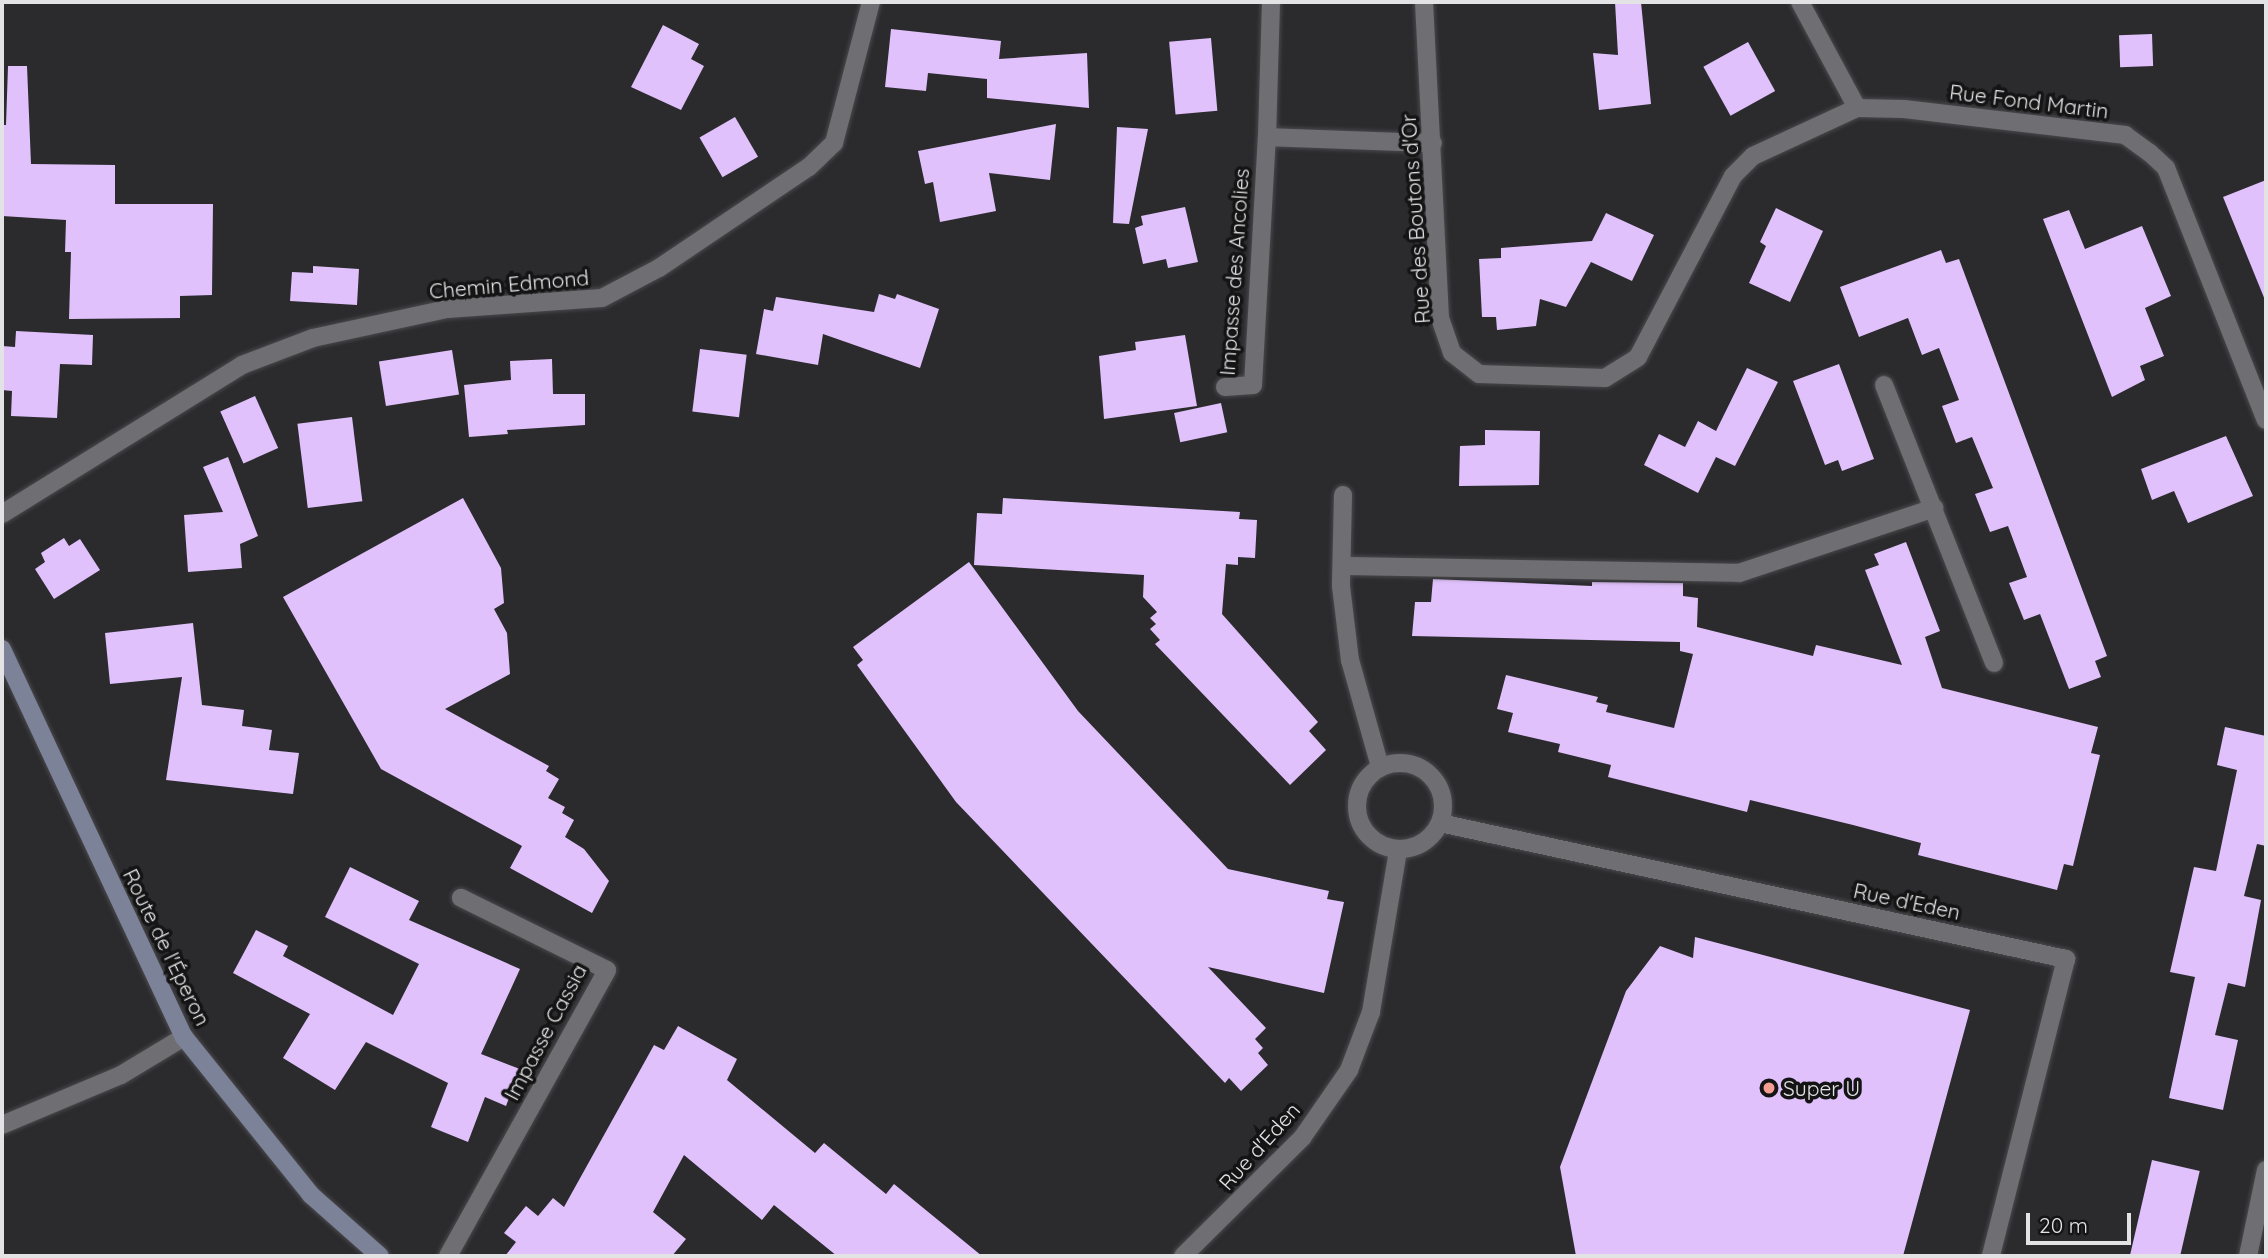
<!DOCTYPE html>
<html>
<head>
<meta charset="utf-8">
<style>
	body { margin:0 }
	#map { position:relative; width:2268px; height:1258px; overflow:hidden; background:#2b2b2e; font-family:Quicksand,sans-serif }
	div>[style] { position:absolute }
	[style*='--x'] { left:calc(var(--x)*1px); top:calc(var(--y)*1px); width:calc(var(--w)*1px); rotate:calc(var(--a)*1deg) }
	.building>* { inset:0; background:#e0c1fb; transform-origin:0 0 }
	.roads { filter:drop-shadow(0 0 2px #4a494d) drop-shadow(0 0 2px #4a494d) }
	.service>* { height:18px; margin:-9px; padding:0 9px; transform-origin:9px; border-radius:9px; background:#6f6f73 }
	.minor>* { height:18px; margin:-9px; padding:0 9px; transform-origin:9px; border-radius:9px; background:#6f6f73 }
	.minor>.ring { margin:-9px; padding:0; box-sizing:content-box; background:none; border:18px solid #6f6f73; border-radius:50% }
	.secondary>* { height:18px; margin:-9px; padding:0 9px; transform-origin:9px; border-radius:9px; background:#7c8298 }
	.dots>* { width:19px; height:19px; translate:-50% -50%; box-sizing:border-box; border:4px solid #141415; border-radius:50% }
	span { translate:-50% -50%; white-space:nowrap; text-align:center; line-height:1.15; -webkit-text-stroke:7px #141415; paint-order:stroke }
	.street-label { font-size:21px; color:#e3e3e5 }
	.poi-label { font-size:21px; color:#e3e3e5 }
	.left { translate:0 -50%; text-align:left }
	.frame { position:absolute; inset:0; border:4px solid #e3e3e5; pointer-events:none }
	.scale { position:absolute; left:2026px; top:1213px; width:105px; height:32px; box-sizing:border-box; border:4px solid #e3e3e5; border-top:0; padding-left:9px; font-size:21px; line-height:24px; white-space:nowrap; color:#e3e3e5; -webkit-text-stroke:5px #141415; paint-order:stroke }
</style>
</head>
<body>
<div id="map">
	<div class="building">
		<i style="clip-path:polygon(1615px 2px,1641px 2px,1651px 104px,1599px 110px,1593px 53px,1618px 55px)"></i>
		<i style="clip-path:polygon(663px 25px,699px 44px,691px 59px,704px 66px,681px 110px,631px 87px)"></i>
		<i style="clip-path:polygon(891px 29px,1001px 41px,999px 59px,1087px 53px,1089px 108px,987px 98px,987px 79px,928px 73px,926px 91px,885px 87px)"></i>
		<i style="left:2152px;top:34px;width:32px;height:33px;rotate:88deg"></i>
		<i style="left:1211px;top:38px;width:73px;height:42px;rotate:85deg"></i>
		<i style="left:1748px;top:42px;width:56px;height:51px;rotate:61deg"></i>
		<i style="clip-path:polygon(8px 66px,27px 66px,31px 164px,115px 165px,115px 204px,213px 204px,212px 295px,180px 296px,180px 318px,69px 319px,71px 252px,65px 252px,66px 220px,2px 216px,2px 125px,6px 125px)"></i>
		<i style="left:735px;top:117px;width:46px;height:41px;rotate:60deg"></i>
		<i style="clip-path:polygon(1056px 124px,1050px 180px,989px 173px,996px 211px,940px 222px,933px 182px,925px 184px,918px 151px)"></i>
		<i style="clip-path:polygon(1117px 127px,1148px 129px,1129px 224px,1113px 223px)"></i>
		<i style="clip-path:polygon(2266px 180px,2266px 300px,2265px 300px,2223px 197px)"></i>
		<i style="clip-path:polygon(1185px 207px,1198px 262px,1168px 268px,1166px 259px,1143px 264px,1135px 228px,1143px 225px,1141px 216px)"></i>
		<i style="clip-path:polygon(1776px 208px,1823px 231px,1790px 302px,1749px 283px,1766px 246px,1760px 242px)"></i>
		<i style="clip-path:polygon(2069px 210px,2085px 249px,2142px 226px,2171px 296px,2145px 308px,2164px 356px,2140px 366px,2145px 380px,2112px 397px,2043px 219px)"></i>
		<i style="clip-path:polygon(1606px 213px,1654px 235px,1632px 281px,1591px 262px,1566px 307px,1540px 299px,1536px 326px,1497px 330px,1496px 317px,1482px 317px,1479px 259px,1501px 258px,1501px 248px,1592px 241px)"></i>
		<i style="clip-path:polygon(1941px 250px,1946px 263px,1959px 259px,2107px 656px,2095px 661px,2101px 677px,2069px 689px,2040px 614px,2024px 620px,2009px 583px,2027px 577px,2008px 526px,1990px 532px,1975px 494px,1993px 488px,1972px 437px,1956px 443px,1942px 406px,1959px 400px,1939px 348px,1922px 355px,1908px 318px,1859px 337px,1840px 287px)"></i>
		<i style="clip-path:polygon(313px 266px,359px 269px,357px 305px,290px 301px,292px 272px,313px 273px)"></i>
		<i style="clip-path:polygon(879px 294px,895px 299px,897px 294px,939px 309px,920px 368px,823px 334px,818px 365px,756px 354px,764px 309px,773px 311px,776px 297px,874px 312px)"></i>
		<i style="clip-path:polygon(16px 331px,93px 335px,92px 365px,60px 364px,57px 418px,11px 416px,12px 391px,2px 390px,2px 346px,15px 347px)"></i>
		<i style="clip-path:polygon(1185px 335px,1197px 406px,1104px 419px,1099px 356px,1136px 350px,1135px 342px)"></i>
		<i style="left:700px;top:349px;width:47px;height:63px;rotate:7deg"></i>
		<i style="left:452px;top:350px;width:45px;height:74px;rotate:81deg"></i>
		<i style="clip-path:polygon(552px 359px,553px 394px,585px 394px,585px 425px,507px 430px,508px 434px,469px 437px,464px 385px,511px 380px,510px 361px)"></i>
		<i style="clip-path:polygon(1839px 364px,1874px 459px,1842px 471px,1838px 460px,1825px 465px,1793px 381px)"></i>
		<i style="clip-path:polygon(1747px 368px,1778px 382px,1735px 466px,1716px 457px,1698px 493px,1644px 465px,1659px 434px,1685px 447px,1698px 421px,1716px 431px)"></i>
		<i style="left:255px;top:396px;width:57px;height:38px;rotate:66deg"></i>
		<i style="left:1221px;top:403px;width:30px;height:48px;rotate:78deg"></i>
		<i style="left:352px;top:417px;width:85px;height:55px;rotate:83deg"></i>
		<i style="clip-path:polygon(1485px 430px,1540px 431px,1539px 485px,1459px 486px,1460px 446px,1485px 445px)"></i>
		<i style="clip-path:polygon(2226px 436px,2253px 496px,2188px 523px,2174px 491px,2152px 500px,2141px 469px)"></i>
		<i style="clip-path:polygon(228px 457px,258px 536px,240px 544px,242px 568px,188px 572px,184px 515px,223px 512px,203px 467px)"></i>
		<i style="clip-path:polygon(463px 498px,501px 568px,504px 603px,494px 609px,507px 633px,510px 674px,445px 709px,549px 766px,546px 771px,559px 779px,548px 798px,565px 807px,562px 813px,574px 820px,565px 837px,584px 849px,609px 881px,592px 913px,510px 868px,522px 846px,381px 769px,283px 597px)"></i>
		<i style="clip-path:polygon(1003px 498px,1240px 512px,1239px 519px,1257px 520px,1255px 558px,1238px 557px,1238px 565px,1226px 564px,1222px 614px,1318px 722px,1309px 731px,1326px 750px,1290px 785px,1155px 644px,1160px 640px,1150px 629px,1156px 624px,1150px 618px,1157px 612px,1143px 597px,1144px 575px,974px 565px,977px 513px,1002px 514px)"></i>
		<i style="clip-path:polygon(64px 538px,69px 546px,80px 539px,100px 570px,54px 599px,35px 569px,45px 562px,41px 553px)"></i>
		<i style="clip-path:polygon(1906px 542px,1940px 631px,1925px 637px,1942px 688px,2098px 727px,2091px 753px,2100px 755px,2073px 866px,2064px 864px,2057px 890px,1918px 855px,1921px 843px,1853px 825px,1750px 800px,1747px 812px,1608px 777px,1611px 765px,1558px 752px,1560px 744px,1508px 732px,1513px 713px,1497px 709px,1506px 675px,1598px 697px,1596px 702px,1608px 705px,1606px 712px,1674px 728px,1693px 654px,1680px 651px,1680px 642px,1412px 636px,1415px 602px,1431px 602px,1433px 579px,1592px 586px,1592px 582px,1683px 583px,1683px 596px,1698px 598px,1697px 627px,1813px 656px,1816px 645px,1902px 665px,1865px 570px,1879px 565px,1874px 554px)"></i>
		<i style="clip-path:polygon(969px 562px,1078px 711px,1228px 869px,1329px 891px,1327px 899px,1344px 902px,1324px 993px,1208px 967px,1266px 1028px,1255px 1039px,1263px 1048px,1258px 1053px,1268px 1065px,1241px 1091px,1229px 1078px,1225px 1083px,956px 802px,857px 665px,863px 660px,853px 647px)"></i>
		<i style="clip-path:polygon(193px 623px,202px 705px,244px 710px,242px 726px,272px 730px,269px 750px,299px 753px,293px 794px,166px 780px,182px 677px,110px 684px,105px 633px)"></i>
		<i style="clip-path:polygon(2225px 727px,2266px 736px,2266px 846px,2257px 844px,2244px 896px,2261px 900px,2245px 987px,2228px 983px,2215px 1035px,2238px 1040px,2223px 1110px,2169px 1098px,2195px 977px,2170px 972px,2194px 867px,2216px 871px,2237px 770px,2217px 765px)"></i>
		<i style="clip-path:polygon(350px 867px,419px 901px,409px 920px,520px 969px,481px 1054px,520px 1069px,506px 1106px,485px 1097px,468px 1142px,431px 1127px,448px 1083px,366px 1042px,335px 1090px,283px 1058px,310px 1014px,233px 973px,256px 930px,288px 946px,283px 956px,393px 1015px,419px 964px,325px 917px)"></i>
		<i style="clip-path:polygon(1695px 937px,1970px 1010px,1903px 1256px,1576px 1256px,1560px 1167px,1626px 991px,1660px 946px,1693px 958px)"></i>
		<i style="clip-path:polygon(678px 1026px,737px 1059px,727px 1080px,815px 1153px,824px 1143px,886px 1194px,894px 1184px,982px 1256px,837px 1256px,774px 1205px,762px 1220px,684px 1155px,653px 1212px,686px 1239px,672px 1256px,505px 1256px,516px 1242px,504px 1233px,526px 1206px,538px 1216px,553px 1198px,564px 1207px,654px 1045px,664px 1050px)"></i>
		<i style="left:2152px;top:1160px;width:49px;height:98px;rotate:13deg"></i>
	</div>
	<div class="roads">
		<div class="service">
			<i style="--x:1267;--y:137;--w:135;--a:-88.3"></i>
			<i style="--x:1225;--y:387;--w:28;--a:-4"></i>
			<i style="--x:1253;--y:385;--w:248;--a:-86.8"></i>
			<i style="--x:1267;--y:137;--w:166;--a:2.1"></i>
			<i style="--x:448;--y:1256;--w:327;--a:-60.9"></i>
			<i style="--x:607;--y:970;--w:163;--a:-153.7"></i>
		</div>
		<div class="minor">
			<i style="--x:1424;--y:2;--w:316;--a:87.1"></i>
			<i style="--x:1440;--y:318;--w:37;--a:71"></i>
			<i style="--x:1452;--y:353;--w:34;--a:38"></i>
			<i style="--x:1479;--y:374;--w:126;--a:1.8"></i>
			<i style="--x:1605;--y:378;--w:39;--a:-32"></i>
			<i style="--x:1638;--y:357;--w:204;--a:-62.3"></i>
			<i style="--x:1733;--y:176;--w:28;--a:-45"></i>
			<i style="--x:1753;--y:156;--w:115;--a:-24.8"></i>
			<i style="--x:1857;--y:108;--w:47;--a:1.2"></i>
			<i style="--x:1904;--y:109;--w:223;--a:6.7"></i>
			<i style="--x:2125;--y:135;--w:31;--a:36"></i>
			<i style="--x:2150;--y:153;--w:22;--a:43"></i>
			<i style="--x:2166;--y:168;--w:271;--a:68.4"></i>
			<i style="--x:1800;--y:2;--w:120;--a:61.7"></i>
			<i style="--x:1884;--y:385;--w:299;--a:68.4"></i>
			<i style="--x:1343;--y:495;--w:91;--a:91.3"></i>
			<i style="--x:1341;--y:586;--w:75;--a:83.1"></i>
			<i style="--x:1350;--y:660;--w:111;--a:74.3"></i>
			<i style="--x:2;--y:514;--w:282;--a:-31.8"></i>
			<i style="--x:242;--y:365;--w:76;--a:-20.8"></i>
			<i style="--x:313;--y:338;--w:137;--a:-12.2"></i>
			<i style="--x:447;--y:309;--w:155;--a:-4.1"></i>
			<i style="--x:602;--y:298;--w:64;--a:-27.8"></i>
			<i style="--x:659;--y:268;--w:181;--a:-34"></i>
			<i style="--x:809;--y:167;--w:35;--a:-44"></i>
			<i style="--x:834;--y:143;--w:146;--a:-75.3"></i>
			<i style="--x:1342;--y:566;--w:397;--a:1"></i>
			<i style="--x:1739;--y:573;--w:206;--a:-18.4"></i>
			<i class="ring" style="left:1357px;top:763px;width:68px;height:68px"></i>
			<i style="--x:1440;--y:823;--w:641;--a:12.26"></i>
			<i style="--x:2066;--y:959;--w:306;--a:104.2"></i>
			<i style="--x:2;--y:1125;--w:129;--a:-22.8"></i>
			<i style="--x:121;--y:1075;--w:74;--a:-31.1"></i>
			<i style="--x:1183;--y:1256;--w:168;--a:-44.8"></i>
			<i style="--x:1302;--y:1138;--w:83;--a:-55.3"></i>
			<i style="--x:1349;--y:1070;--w:62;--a:-69.2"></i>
			<i style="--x:1371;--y:1012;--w:164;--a:-80.5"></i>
			<i style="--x:2248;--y:1256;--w:88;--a:-78.2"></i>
		</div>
		<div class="secondary">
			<i style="--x:2;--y:649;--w:429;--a:64.9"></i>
			<i style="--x:184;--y:1037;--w:203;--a:51.2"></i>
			<i style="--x:311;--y:1195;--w:92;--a:41.5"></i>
		</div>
	</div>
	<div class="dots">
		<i style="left:1769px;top:1088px;background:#f59c93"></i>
	</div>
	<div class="street-label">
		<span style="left:2029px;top:101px;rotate:7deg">Rue Fond Martin</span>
		<span style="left:1415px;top:219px;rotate:-94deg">Rue des Boutons d'Or</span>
		<span style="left:1234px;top:272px;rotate:-86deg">Impasse des Ancolies</span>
		<span style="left:509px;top:284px;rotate:-5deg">Chemin Edmond</span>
		<span style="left:1907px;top:901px;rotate:12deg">Rue d'Eden</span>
		<span style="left:167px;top:947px;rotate:64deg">Route de l'Éperon</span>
		<span style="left:545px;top:1032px;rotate:-62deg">Impasse Cassia</span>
		<span style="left:1259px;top:1146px;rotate:-48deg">Rue d'Eden</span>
	</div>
	<div class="poi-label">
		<span class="left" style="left:1783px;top:1088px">Super U</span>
	</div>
	<div class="frame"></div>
	<div class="scale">20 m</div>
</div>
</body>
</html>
